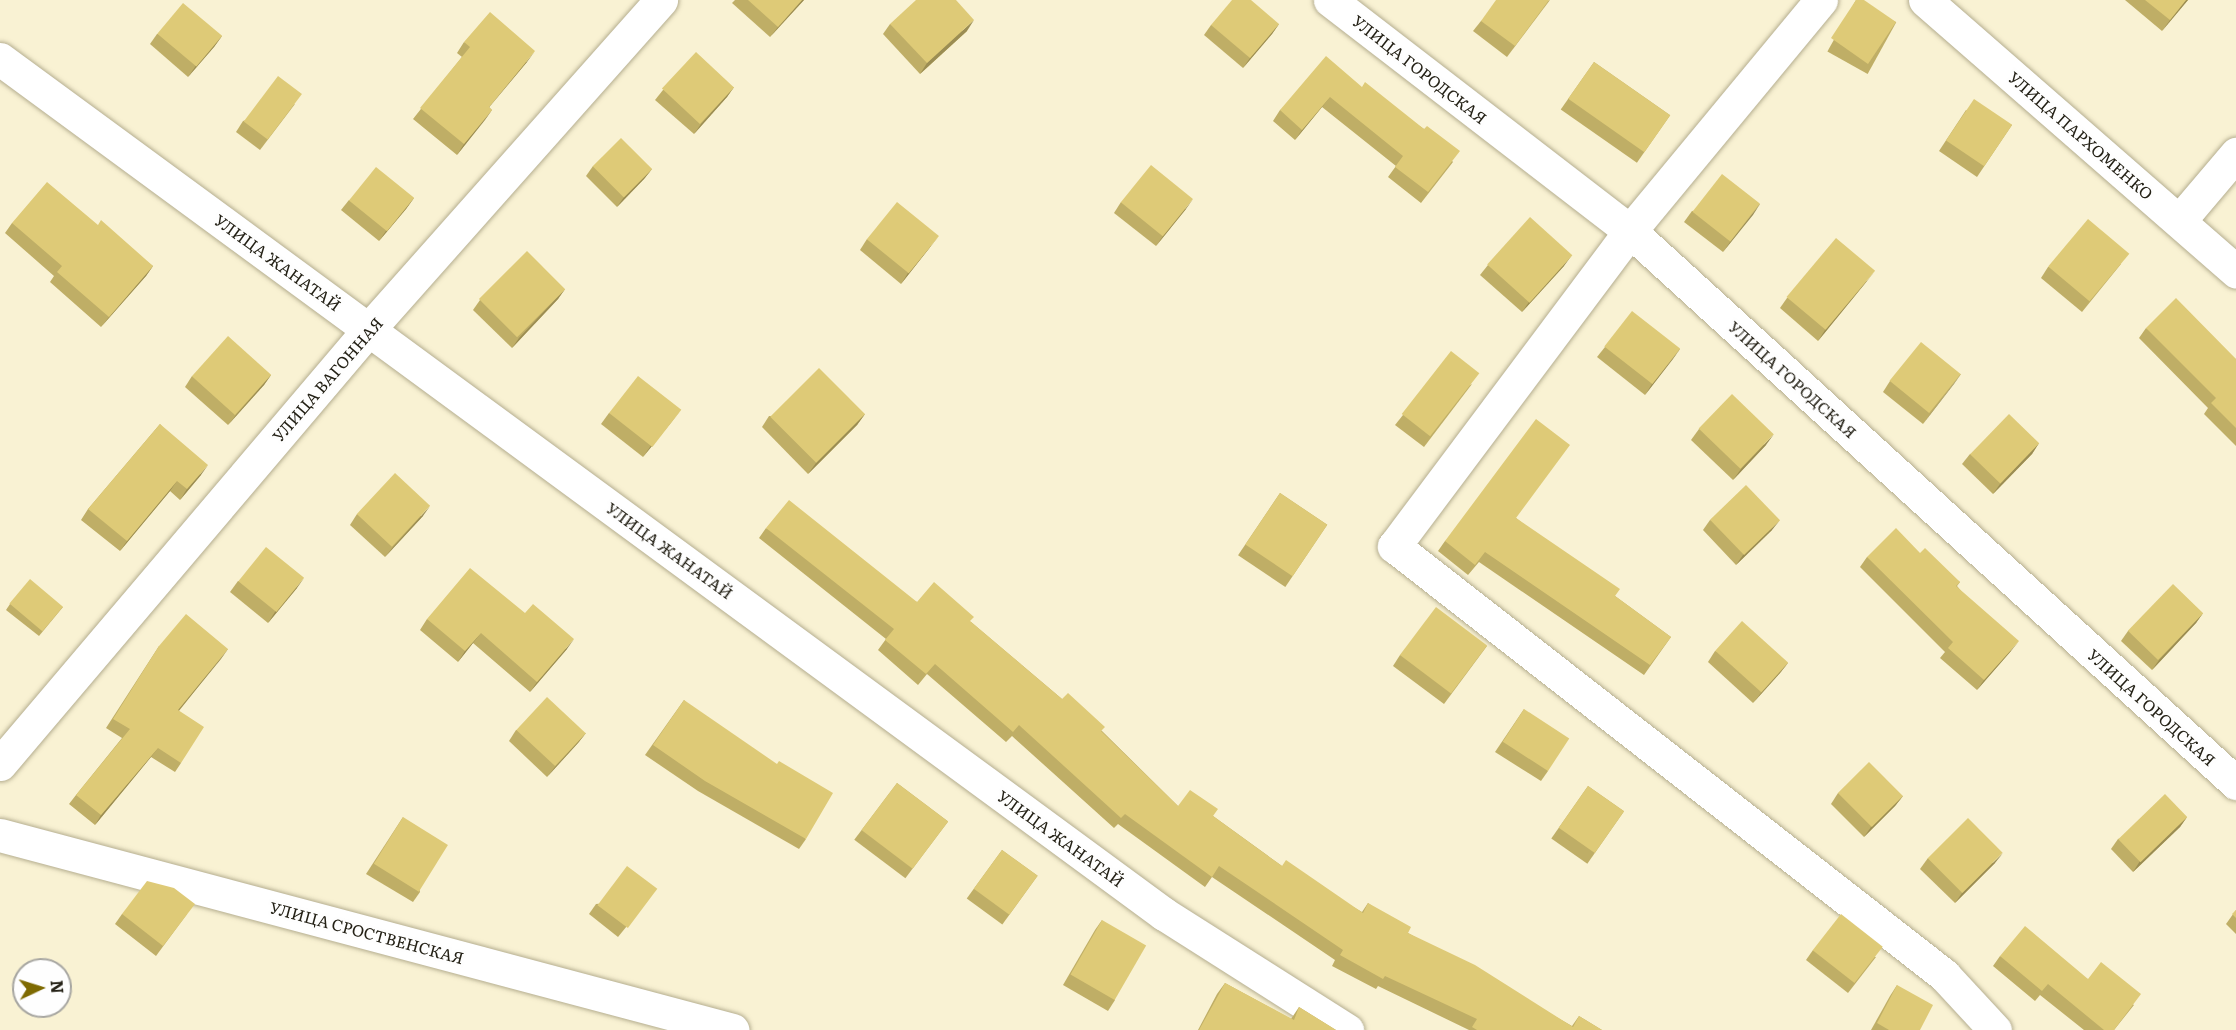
<!DOCTYPE html>
<html>
<head>
<meta charset="utf-8">
<style>
	body { margin:0 }
	#map { position:relative; width:2236px; height:1030px; overflow:hidden; background:#f9f2d3; font-family:Literata,serif }
	div>[style] { position:absolute }
	[style*='--x'] { left:calc(var(--x)*1px); top:calc(var(--y)*1px); width:calc(var(--w)*1px); rotate:calc(var(--a)*1deg) }
	.roads { filter:drop-shadow(0 0 2px #b5ae90) drop-shadow(0 0 2px #b5ae90) }
	.minor>* { height:33px; margin:-16.5px; padding:0 16.5px; transform-origin:16.5px; border-radius:16.5px; background:#fff }
	.wall>* { inset:0; background:#bfae66; transform-origin:0 0 }
	.shaded-wall>* { inset:0; background:#9b8d53 }
	.building>* { inset:0; background:#deca77; transform-origin:0 0 }
	span { translate:-50% -50%; white-space:nowrap; text-align:center; line-height:1.15; -webkit-text-stroke:6px #fefefe; paint-order:stroke }
	.street-label { font-size:16px; color:#242116 }
	.north { position:absolute; left:12px; top:958px; width:60px; height:60px; box-sizing:border-box; background:#fefefe; border:2px solid #a7a6a1; border-radius:50%; rotate:86deg; font-size:16px; font-weight:700; line-height:24px; text-align:center; color:#242116 }
	.north::after { content:''; display:block; margin:auto; width:21px; height:27px; background:#7e6a02; clip-path:polygon(50% 0,100% 100%,50% 72%,0 100%) }
</style>
</head>
<body>
<div id="map">
	<div class="roads">
		<div class="minor">
			<i style="--x:1330;--y:0;--w:379;--a:37.6"></i>
			<i style="--x:1630;--y:231;--w:820;--a:42.33"></i>
			<i style="--x:1821;--y:0;--w:300;--a:129.6"></i>
			<i style="--x:1630;--y:231;--w:394;--a:126.8"></i>
			<i style="--x:1394;--y:546;--w:698;--a:37.95"></i>
			<i style="--x:1944;--y:975;--w:75;--a:47.2"></i>
			<i style="--x:1925;--y:0;--w:413;--a:41.1"></i>
			<i style="--x:0;--y:59;--w:1444;--a:36.3"></i>
			<i style="--x:1164;--y:914;--w:217;--a:32.4"></i>
			<i style="--x:2180;--y:220;--w:87;--a:-49.7"></i>
			<i style="--x:0;--y:764;--w:570;--a:-49.69"></i>
			<i style="--x:369;--y:329;--w:440;--a:-48.4"></i>
			<i style="--x:0;--y:835;--w:758;--a:14.9"></i>
		</div>
	</div>
	<div class="wall">
		<i style="clip-path:polygon(735px 0,804px 0,770px 37px,732px 3px)"></i>
		<i style="clip-path:polygon(1550px 0,1507px 57px,1473px 31px,1481px 21px)"></i>
		<i style="left:1856px;top:0;width:46px;height:59px;rotate:29deg"></i>
		<i style="clip-path:polygon(2125px 0,2188px 0,2162px 31px)"></i>
		<i style="clip-path:polygon(890px 24px,967px 31px,920px 74px,883px 34px)"></i>
		<i style="clip-path:polygon(1279px 24px,1272px 34px,1243px 68px,1204px 35px,1211px 25px)"></i>
		<i style="clip-path:polygon(157px 34px,222px 36px,214px 47px,188px 77px,150px 44px)"></i>
		<i style="clip-path:polygon(464px 42px,527px 62px,489px 107px,492px 110px,457px 155px,413px 119px,462px 57px,457px 53px)"></i>
		<i style="left:1594px;top:62px;width:93px;height:58px;rotate:35deg"></i>
		<i style="clip-path:polygon(734px 87px,727px 97px,694px 134px,655px 100px,663px 90px)"></i>
		<i style="clip-path:polygon(1362px 87px,1424px 129px,1453px 162px,1421px 203px,1388px 177px,1396px 166px,1322px 107px,1295px 140px,1273px 121px,1280px 110px)"></i>
		<i style="clip-path:polygon(295px 104px,260px 150px,236px 132px,243px 121px)"></i>
		<i style="clip-path:polygon(1966px 110px,2012px 125px,1977px 177px,1939px 151px)"></i>
		<i style="clip-path:polygon(593px 166px,652px 169px,644px 179px,617px 207px,586px 176px)"></i>
		<i style="clip-path:polygon(414px 198px,406px 209px,379px 241px,341px 210px,349px 200px)"></i>
		<i style="clip-path:polygon(1121px 202px,1186px 209px,1156px 246px,1114px 213px)"></i>
		<i style="clip-path:polygon(1760px 204px,1723px 252px,1684px 222px,1692px 211px)"></i>
		<i style="clip-path:polygon(12px 223px,98px 225px,153px 266px,146px 276px,101px 327px,50px 282px,54px 276px,5px 233px)"></i>
		<i style="clip-path:polygon(867px 239px,931px 246px,901px 284px,860px 250px)"></i>
		<i style="clip-path:polygon(2121px 264px,2082px 312px,2041px 278px,2048px 267px)"></i>
		<i style="clip-path:polygon(1488px 265px,1564px 266px,1522px 312px,1480px 275px)"></i>
		<i style="clip-path:polygon(1867px 281px,1818px 341px,1780px 308px,1787px 298px)"></i>
		<i style="clip-path:polygon(565px 289px,558px 299px,512px 348px,473px 310px,480px 300px)"></i>
		<i style="clip-path:polygon(2146px 328px,2236px 359px,2236px 446px,2204px 414px,2208px 408px,2139px 338px)"></i>
		<i style="clip-path:polygon(1605px 347px,1680px 349px,1645px 395px,1597px 357px)"></i>
		<i style="clip-path:polygon(1961px 374px,1923px 424px,1883px 392px,1890px 381px)"></i>
		<i style="clip-path:polygon(271px 375px,264px 385px,228px 425px,185px 387px,192px 376px)"></i>
		<i style="clip-path:polygon(1472px 384px,1424px 447px,1395px 425px,1403px 415px)"></i>
		<i style="clip-path:polygon(609px 413px,673px 420px,643px 457px,601px 424px)"></i>
		<i style="clip-path:polygon(865px 414px,857px 425px,808px 474px,762px 427px,769px 416px)"></i>
		<i style="clip-path:polygon(160px 424px,201px 475px,180px 500px,170px 491px,120px 551px,81px 520px,88px 509px)"></i>
		<i style="clip-path:polygon(1699px 429px,1766px 445px,1733px 480px,1691px 440px)"></i>
		<i style="clip-path:polygon(2039px 443px,2032px 454px,1993px 494px,1962px 464px,1970px 454px)"></i>
		<i style="left:1280px;top:493px;width:57px;height:75px;rotate:34deg"></i>
		<i style="clip-path:polygon(357px 514px,423px 516px,385px 557px,350px 525px)"></i>
		<i style="clip-path:polygon(1516px 518px,1615px 596px,1671px 637px,1644px 675px,1479px 562px,1468px 575px,1438px 551px,1445px 541px)"></i>
		<i style="clip-path:polygon(1710px 520px,1772px 530px,1736px 565px,1703px 530px)"></i>
		<i style="clip-path:polygon(766px 528px,917px 602px,971px 622px,1062px 699px,1102px 731px,1178px 806px,1213px 816px,1282px 866px,1362px 912px,1368px 903px,1408px 933px,1572px 1026px,1579px 1016px,1602px 1030px,1469px 1030px,1378px 986px,1376px 989px,1332px 966px,1335px 960px,1212px 877px,1205px 887px,1118px 824px,1114px 828px,1012px 736px,1006px 742px,927px 674px,918px 685px,878px 650px,886px 639px,759px 538px)"></i>
		<i style="clip-path:polygon(1920px 553px,1960px 582px,1957px 586px,2011px 651px,1977px 690px,1940px 658px,1945px 652px,1860px 567px,1867px 557px)"></i>
		<i style="clip-path:polygon(238px 581px,297px 588px,268px 623px,230px 592px)"></i>
		<i style="clip-path:polygon(10px 604px,63px 607px,39px 636px,6px 610px)"></i>
		<i style="clip-path:polygon(2203px 613px,2196px 623px,2152px 670px,2121px 641px,2128px 631px)"></i>
		<i style="clip-path:polygon(427px 619px,567px 649px,530px 692px,473px 643px,458px 662px,420px 630px)"></i>
		<i style="clip-path:polygon(159px 646px,228px 649px,179px 711px,181px 763px,175px 772px,151px 757px,95px 825px,69px 804px,76px 795px,122px 738px,106px 728px)"></i>
		<i style="clip-path:polygon(1487px 646px,1444px 704px,1393px 666px,1400px 655px)"></i>
		<i style="clip-path:polygon(1715px 651px,1788px 663px,1780px 673px,1753px 703px,1708px 662px)"></i>
		<i style="clip-path:polygon(684px 700px,806px 839px,799px 849px,698px 791px,645px 755px)"></i>
		<i style="clip-path:polygon(1524px 709px,1548px 771px,1541px 781px,1495px 752px)"></i>
		<i style="clip-path:polygon(516px 730px,586px 733px,578px 743px,547px 777px,509px 741px)"></i>
		<i style="left:897px;top:783px;width:64px;height:71px;rotate:37deg"></i>
		<i style="left:1588px;top:786px;width:44px;height:64px;rotate:35deg"></i>
		<i style="clip-path:polygon(1838px 793px,1903px 796px,1895px 806px,1864px 837px,1831px 804px)"></i>
		<i style="clip-path:polygon(403px 817px,420px 892px,413px 902px,366px 874px)"></i>
		<i style="clip-path:polygon(2187px 817px,2180px 827px,2133px 872px,2111px 849px,2118px 839px)"></i>
		<i style="left:1002px;top:850px;width:44px;height:60px;rotate:36deg"></i>
		<i style="clip-path:polygon(1928px 858px,1995px 863px,1955px 903px,1920px 869px)"></i>
		<i style="clip-path:polygon(649px 899px,618px 937px,589px 914px,596px 904px)"></i>
		<i style="clip-path:polygon(2236px 910px,2236px 934px,2226px 924px)"></i>
		<i style="clip-path:polygon(122px 914px,187px 914px,156px 956px,115px 924px)"></i>
		<i style="clip-path:polygon(1102px 920px,1115px 1000px,1108px 1011px,1063px 985px,1095px 930px)"></i>
		<i style="clip-path:polygon(1813px 950px,1876px 957px,1848px 993px,1806px 960px)"></i>
		<i style="clip-path:polygon(2000px 956px,2088px 979px,2134px 1005px,2114px 1030px,2084px 1030px,2040px 995px,2035px 1001px,1993px 966px)"></i>
		<i style="clip-path:polygon(1225px 983px,1291px 1019px,1299px 1007px,1336px 1030px,1198px 1030px,1217px 994px)"></i>
		<i style="clip-path:polygon(1897px 985px,1920px 1030px,1871px 1030px,1890px 996px)"></i>
	</div>
	<div class="shaded-wall">
		<i style="clip-path:polygon(802px 0,804px 0,770px 37px,778px 27px)"></i>
		<i style="clip-path:polygon(2186px 0,2188px 0,2162px 31px,2170px 20px)"></i>
		<i style="clip-path:polygon(974px 20px,967px 31px,920px 74px,927px 63px)"></i>
		<i style="clip-path:polygon(1279px 24px,1272px 34px,1243px 68px,1250px 58px)"></i>
		<i style="clip-path:polygon(222px 36px,214px 47px,188px 77px,195px 67px)"></i>
		<i style="clip-path:polygon(535px 51px,527px 62px,481px 117px,489px 107px)"></i>
		<i style="clip-path:polygon(734px 87px,727px 97px,694px 134px,701px 124px)"></i>
		<i style="clip-path:polygon(1330px 97px,1322px 107px,1295px 140px,1302px 130px)"></i>
		<i style="clip-path:polygon(492px 110px,485px 120px,457px 155px,464px 144px)"></i>
		<i style="clip-path:polygon(652px 169px,644px 179px,617px 207px,624px 197px)"></i>
		<i style="clip-path:polygon(414px 198px,406px 209px,379px 241px,386px 231px)"></i>
		<i style="clip-path:polygon(1193px 199px,1186px 209px,1156px 246px,1163px 236px)"></i>
		<i style="clip-path:polygon(1760px 204px,1753px 215px,1723px 252px,1730px 242px)"></i>
		<i style="clip-path:polygon(939px 236px,931px 246px,901px 284px,908px 273px)"></i>
		<i style="clip-path:polygon(1572px 255px,1564px 266px,1522px 312px,1529px 302px)"></i>
		<i style="clip-path:polygon(153px 266px,146px 276px,101px 327px,109px 317px)"></i>
		<i style="clip-path:polygon(1875px 271px,1867px 281px,1818px 341px,1825px 330px)"></i>
		<i style="clip-path:polygon(565px 289px,558px 299px,512px 348px,519px 338px)"></i>
		<i style="clip-path:polygon(1680px 349px,1673px 359px,1645px 395px,1652px 384px)"></i>
		<i style="clip-path:polygon(1961px 374px,1954px 384px,1923px 424px,1931px 413px)"></i>
		<i style="clip-path:polygon(271px 375px,264px 385px,228px 425px,236px 415px)"></i>
		<i style="clip-path:polygon(681px 410px,673px 420px,643px 457px,650px 447px)"></i>
		<i style="clip-path:polygon(865px 414px,857px 425px,808px 474px,816px 463px)"></i>
		<i style="clip-path:polygon(1774px 434px,1766px 445px,1733px 480px,1741px 469px)"></i>
		<i style="clip-path:polygon(2039px 443px,2032px 454px,1993px 494px,2000px 484px)"></i>
		<i style="clip-path:polygon(208px 465px,201px 475px,180px 500px,187px 489px)"></i>
		<i style="clip-path:polygon(177px 481px,170px 491px,120px 551px,127px 541px)"></i>
		<i style="clip-path:polygon(430px 506px,423px 516px,385px 557px,393px 547px)"></i>
		<i style="clip-path:polygon(1780px 520px,1772px 530px,1736px 565px,1743px 555px)"></i>
		<i style="clip-path:polygon(304px 578px,297px 588px,268px 623px,275px 612px)"></i>
		<i style="clip-path:polygon(2203px 613px,2196px 623px,2152px 670px,2159px 660px)"></i>
		<i style="clip-path:polygon(481px 633px,473px 643px,458px 662px,465px 651px)"></i>
		<i style="clip-path:polygon(574px 639px,567px 649px,530px 692px,537px 682px)"></i>
		<i style="clip-path:polygon(2019px 641px,2011px 651px,1977px 690px,1984px 680px)"></i>
		<i style="clip-path:polygon(228px 649px,221px 659px,171px 720px,178px 710px)"></i>
		<i style="clip-path:polygon(1788px 663px,1780px 673px,1753px 703px,1761px 693px)"></i>
		<i style="clip-path:polygon(586px 733px,578px 743px,547px 777px,555px 767px)"></i>
		<i style="clip-path:polygon(158px 748px,151px 757px,95px 825px,101px 815px)"></i>
		<i style="clip-path:polygon(1903px 796px,1895px 806px,1864px 837px,1871px 827px)"></i>
		<i style="clip-path:polygon(2187px 817px,2180px 827px,2133px 872px,2140px 861px)"></i>
		<i style="clip-path:polygon(2003px 853px,1995px 863px,1955px 903px,1962px 893px)"></i>
	</div>
	<div class="building">
		<i style="clip-path:polygon(748px 0,802px 0,778px 27px)"></i>
		<i style="clip-path:polygon(916px 0,956px 0,974px 20px,927px 63px,890px 24px)"></i>
		<i style="clip-path:polygon(1232px 0,1251px 0,1279px 24px,1250px 58px,1211px 25px)"></i>
		<i style="clip-path:polygon(1496px 0,1549px 0,1515px 46px,1481px 21px)"></i>
		<i style="clip-path:polygon(1856px 0,1864px 0,1896px 22px,1868px 64px,1831px 38px)"></i>
		<i style="clip-path:polygon(2145px 0,2186px 0,2170px 20px)"></i>
		<i style="left:183px;top:3px;width:51px;height:40px;rotate:40deg"></i>
		<i style="clip-path:polygon(490px 12px,535px 51px,489px 107px,492px 110px,464px 144px,420px 108px,470px 47px,464px 42px)"></i>
		<i style="left:696px;top:52px;width:52px;height:50px;rotate:43deg"></i>
		<i style="clip-path:polygon(1326px 56px,1362px 87px,1365px 82px,1424px 129px,1427px 126px,1460px 151px,1428px 192px,1395px 167px,1403px 156px,1330px 97px,1302px 130px,1280px 110px)"></i>
		<i style="left:1594px;top:62px;width:93px;height:45px;rotate:35deg"></i>
		<i style="left:278px;top:76px;width:30px;height:57px;rotate:37deg"></i>
		<i style="left:1974px;top:99px;width:46px;height:50px;rotate:34deg"></i>
		<i style="left:621px;top:138px;width:44px;height:40px;rotate:45deg"></i>
		<i style="left:1151px;top:165px;width:54px;height:48px;rotate:39deg"></i>
		<i style="left:376px;top:167px;width:49px;height:43px;rotate:39deg"></i>
		<i style="left:1722px;top:174px;width:48px;height:48px;rotate:38deg"></i>
		<i style="clip-path:polygon(47px 182px,98px 225px,101px 220px,153px 266px,109px 317px,57px 272px,62px 266px,12px 223px)"></i>
		<i style="left:897px;top:202px;width:54px;height:48px;rotate:39deg"></i>
		<i style="left:1530px;top:217px;width:57px;height:64px;rotate:42deg"></i>
		<i style="left:2088px;top:219px;width:54px;height:62px;rotate:40deg"></i>
		<i style="left:1836px;top:238px;width:51px;height:77px;rotate:40deg"></i>
		<i style="left:527px;top:251px;width:54px;height:68px;rotate:45deg"></i>
		<i style="clip-path:polygon(2176px 298px,2236px 359px,2236px 428px,2211px 403px,2216px 398px,2146px 328px)"></i>
		<i style="left:1632px;top:311px;width:61px;height:45px;rotate:38deg"></i>
		<i style="left:228px;top:336px;width:58px;height:54px;rotate:42deg"></i>
		<i style="left:1921px;top:342px;width:51px;height:50px;rotate:39deg"></i>
		<i style="left:1451px;top:351px;width:36px;height:80px;rotate:38deg"></i>
		<i style="left:819px;top:368px;width:65px;height:69px;rotate:45deg"></i>
		<i style="left:638px;top:376px;width:55px;height:47px;rotate:38deg"></i>
		<i style="left:1732px;top:394px;width:58px;height:48px;rotate:44deg"></i>
		<i style="left:2009px;top:414px;width:42px;height:56px;rotate:44deg"></i>
		<i style="clip-path:polygon(1536px 419px,1570px 445px,1516px 518px,1620px 589px,1615px 596px,1671px 637px,1650px 665px,1485px 552px,1475px 565px,1445px 541px)"></i>
		<i style="clip-path:polygon(160px 424px,208px 465px,187px 489px,177px 481px,127px 541px,88px 509px)"></i>
		<i style="left:395px;top:473px;width:48px;height:56px;rotate:43deg"></i>
		<i style="left:1746px;top:485px;width:49px;height:50px;rotate:46deg"></i>
		<i style="left:1280px;top:493px;width:57px;height:62px;rotate:34deg"></i>
		<i style="clip-path:polygon(789px 500px,917px 602px,934px 582px,974px 617px,970px 621px,1062px 699px,1068px 693px,1105px 727px,1101px 731px,1178px 806px,1190px 790px,1218px 809px,1213px 816px,1282px 866px,1286px 860px,1363px 913px,1368px 903px,1411px 927px,1408px 933px,1475px 965px,1573px 1027px,1579px 1016px,1602px 1030px,1477px 1030px,1472px 1027px,1477px 1019px,1385px 976px,1383px 979px,1340px 955px,1343px 950px,1219px 866px,1212px 877px,1125px 814px,1121px 818px,1019px 725px,1013px 732px,935px 664px,926px 674px,885px 640px,894px 629px,766px 528px)"></i>
		<i style="clip-path:polygon(1896px 528px,1920px 553px,1925px 548px,1960px 582px,1956px 586px,2019px 641px,1984px 680px,1948px 648px,1953px 642px,1867px 557px)"></i>
		<i style="left:266px;top:547px;width:49px;height:44px;rotate:39deg"></i>
		<i style="clip-path:polygon(470px 568px,525px 613px,533px 604px,574px 639px,537px 682px,481px 633px,465px 651px,427px 619px)"></i>
		<i style="left:30px;top:579px;width:43px;height:32px;rotate:40deg"></i>
		<i style="left:2173px;top:584px;width:42px;height:65px;rotate:44deg"></i>
		<i style="left:1436px;top:607px;width:64px;height:60px;rotate:37deg"></i>
		<i style="clip-path:polygon(186px 614px,228px 649px,178px 710px,204px 727px,181px 763px,158px 748px,101px 815px,76px 795px,130px 729px,113px 719px,159px 646px)"></i>
		<i style="left:1742px;top:621px;width:62px;height:40px;rotate:42deg"></i>
		<i style="left:547px;top:697px;width:53px;height:45px;rotate:43deg"></i>
		<i style="clip-path:polygon(684px 700px,777px 764px,779px 761px,833px 793px,806px 839px,705px 781px,653px 745px)"></i>
		<i style="left:1524px;top:709px;width:54px;height:39px;rotate:33deg"></i>
		<i style="left:1869px;top:762px;width:48px;height:44px;rotate:45deg"></i>
		<i style="left:897px;top:783px;width:64px;height:59px;rotate:37deg"></i>
		<i style="left:1588px;top:786px;width:44px;height:51px;rotate:35deg"></i>
		<i style="left:2165px;top:794px;width:32px;height:65px;rotate:46deg"></i>
		<i style="left:403px;top:817px;width:53px;height:55px;rotate:32deg"></i>
		<i style="left:1968px;top:818px;width:49px;height:57px;rotate:45deg"></i>
		<i style="left:1002px;top:850px;width:44px;height:48px;rotate:36deg"></i>
		<i style="left:627px;top:866px;width:38px;height:49px;rotate:37deg"></i>
		<i style="clip-path:polygon(147px 881px,174px 888px,195px 904px,163px 946px,122px 914px)"></i>
		<i style="clip-path:polygon(2236px 910px,2236px 918px,2232px 914px)"></i>
		<i style="left:1841px;top:914px;width:53px;height:46px;rotate:38deg"></i>
		<i style="left:1102px;top:920px;width:51px;height:63px;rotate:30deg"></i>
		<i style="clip-path:polygon(2025px 926px,2088px 979px,2101px 962px,2141px 994px,2114px 1030px,2104px 1030px,2048px 984px,2042px 991px,2000px 956px)"></i>
		<i style="clip-path:polygon(1225px 983px,1294px 1020px,1299px 1007px,1336px 1030px,1199px 1030px)"></i>
		<i style="clip-path:polygon(1897px 985px,1933px 1005px,1920px 1030px,1889px 1030px,1877px 1023px)"></i>
	</div>
	<div class="street-label">
		<span style="left:1420px;top:69px;rotate:38deg">УЛИЦА ГОРОДСКАЯ</span>
		<span style="left:2081px;top:135px;rotate:41deg">УЛИЦА ПАРХОМЕНКО</span>
		<span style="left:278px;top:262px;rotate:36deg">УЛИЦА ЖАНАТАЙ</span>
		<span style="left:327px;top:379px;rotate:-49deg">УЛИЦА ВАГОННАЯ</span>
		<span style="left:1793px;top:379px;rotate:42deg">УЛИЦА ГОРОДСКАЯ</span>
		<span style="left:670px;top:550px;rotate:36deg">УЛИЦА ЖАНАТАЙ</span>
		<span style="left:2152px;top:707px;rotate:42deg">УЛИЦА ГОРОДСКАЯ</span>
		<span style="left:1061px;top:838px;rotate:36deg">УЛИЦА ЖАНАТАЙ</span>
		<span style="left:367px;top:932px;rotate:15deg">УЛИЦА СРОСТВЕНСКАЯ</span>
	</div>
	<div class="north">N</div>
</div>
</body>
</html>
